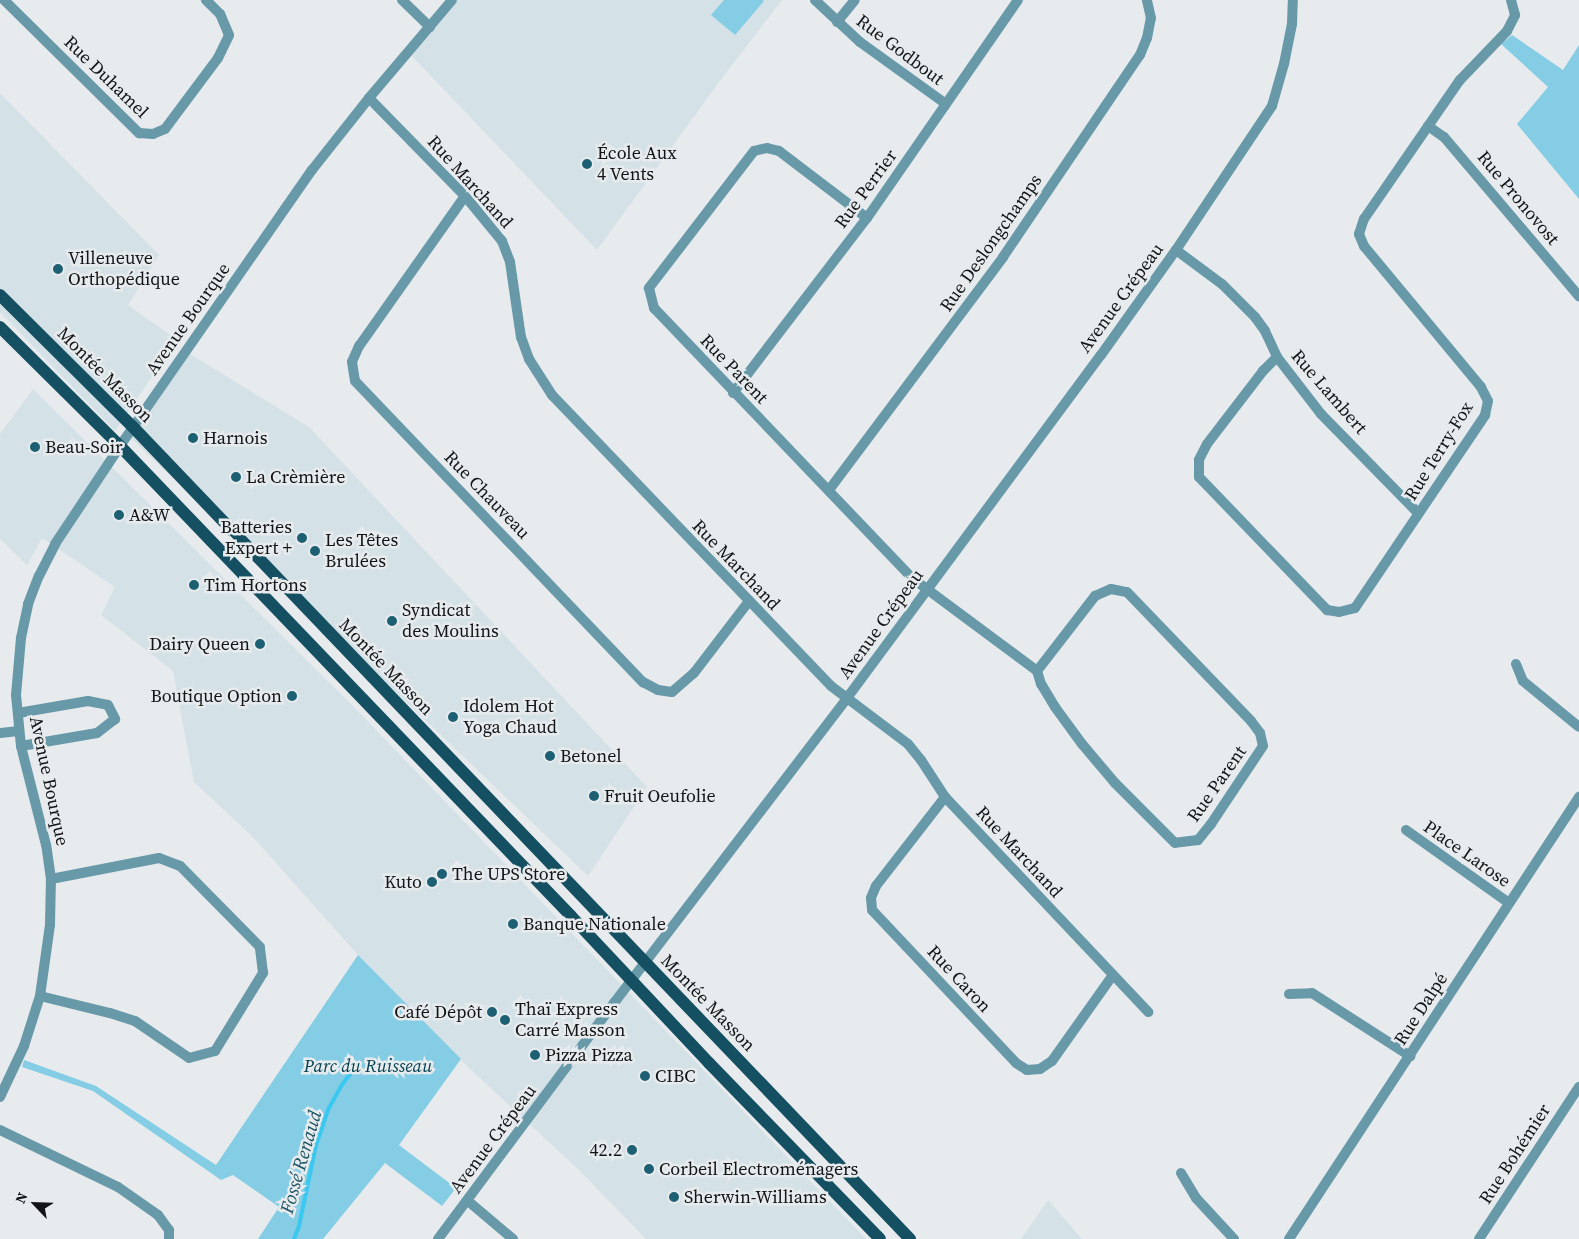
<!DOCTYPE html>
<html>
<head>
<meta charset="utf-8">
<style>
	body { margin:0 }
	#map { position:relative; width:1579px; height:1239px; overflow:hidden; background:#e7ebed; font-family:"Source Serif 4",serif }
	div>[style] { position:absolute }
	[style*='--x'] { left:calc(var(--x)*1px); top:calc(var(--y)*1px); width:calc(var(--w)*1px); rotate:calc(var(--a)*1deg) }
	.built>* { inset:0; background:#d4e1e6 }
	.green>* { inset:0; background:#85cde5 }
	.stream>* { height:4px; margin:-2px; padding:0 2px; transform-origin:2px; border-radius:2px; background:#3bc8f0 }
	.minor>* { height:10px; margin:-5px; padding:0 5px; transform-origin:5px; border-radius:5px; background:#6899a9 }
	.primary>* { height:12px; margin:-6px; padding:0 6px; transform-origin:6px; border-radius:6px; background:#145061 }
	.dots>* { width:14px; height:14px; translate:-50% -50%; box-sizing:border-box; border:2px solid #e7ebed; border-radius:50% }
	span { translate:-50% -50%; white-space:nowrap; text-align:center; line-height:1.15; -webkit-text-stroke:5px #e7ebed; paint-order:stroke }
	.street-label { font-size:18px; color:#121415 }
	.poi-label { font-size:18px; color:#121415 }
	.left { translate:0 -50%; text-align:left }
	.right { translate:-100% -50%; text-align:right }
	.park-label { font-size:18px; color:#034252; font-style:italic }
	.water-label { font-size:19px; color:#1b5364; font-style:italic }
	.north { position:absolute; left:10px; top:1179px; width:50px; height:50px; -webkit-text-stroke:4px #e7ebed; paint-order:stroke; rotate:294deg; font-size:14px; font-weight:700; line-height:20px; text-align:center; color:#121415 }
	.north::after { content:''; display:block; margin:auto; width:18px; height:22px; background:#121415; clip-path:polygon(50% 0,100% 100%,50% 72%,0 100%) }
</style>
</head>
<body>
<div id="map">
	<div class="built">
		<i style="clip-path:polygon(451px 0,782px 0,722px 78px,597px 250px,408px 52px)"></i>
		<i style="clip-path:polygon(0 93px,159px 255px,128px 305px,177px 340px,115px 431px,0 312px)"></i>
		<i style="clip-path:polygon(190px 354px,309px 427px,647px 787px,588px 876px,131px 438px)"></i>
		<i style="clip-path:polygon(33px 389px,354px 707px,866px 1239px,646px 1239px,578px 1169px,469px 1068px,358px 955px,251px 835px,194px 782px,173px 671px,101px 615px,115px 587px,42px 538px,27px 565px,0 539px,0 434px)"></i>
		<i style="clip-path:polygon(1048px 1200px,1082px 1239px,1021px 1239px)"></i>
	</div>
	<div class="green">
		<i style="clip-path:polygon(724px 0,762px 0,764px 1px,735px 35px,711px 15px)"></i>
		<i style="clip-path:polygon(1512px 35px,1563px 70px,1579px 45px,1579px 199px,1517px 124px,1548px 87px,1501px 44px)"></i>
		<i style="clip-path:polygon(358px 955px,461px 1059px,399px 1145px,456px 1188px,442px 1206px,385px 1163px,323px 1239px,258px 1239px,279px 1207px,233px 1175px,221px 1180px,93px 1091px,22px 1067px,24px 1060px,96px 1086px,216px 1165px)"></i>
	</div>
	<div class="stream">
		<i style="--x:294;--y:1239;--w:14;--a:-69"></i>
		<i style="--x:299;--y:1226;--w:83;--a:-78.1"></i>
		<i style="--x:316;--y:1145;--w:39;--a:-71"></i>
		<i style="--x:329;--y:1108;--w:25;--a:-61"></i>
		<i style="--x:341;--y:1086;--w:21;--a:-53"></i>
	</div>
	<div class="minor">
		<i style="--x:4;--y:0;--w:190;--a:44.6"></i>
		<i style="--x:139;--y:133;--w:14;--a:4"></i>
		<i style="--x:153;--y:134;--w:13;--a:-23"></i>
		<i style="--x:165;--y:129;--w:89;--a:-53.3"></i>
		<i style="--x:218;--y:58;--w:25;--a:-64"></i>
		<i style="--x:229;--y:35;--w:23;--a:-113"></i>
		<i style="--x:220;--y:14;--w:20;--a:-135"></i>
		<i style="--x:402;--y:0;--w:39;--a:44"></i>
		<i style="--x:815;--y:0;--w:62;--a:43"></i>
		<i style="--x:860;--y:42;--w:106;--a:35.8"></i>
		<i style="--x:837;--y:22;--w:28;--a:-51"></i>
		<i style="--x:369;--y:98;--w:137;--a:45.6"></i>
		<i style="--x:465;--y:196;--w:58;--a:50.6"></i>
		<i style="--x:502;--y:241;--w:22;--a:69"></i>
		<i style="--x:510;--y:262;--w:76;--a:81.7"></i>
		<i style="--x:521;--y:337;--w:23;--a:70"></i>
		<i style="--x:529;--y:359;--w:43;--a:57.4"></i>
		<i style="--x:552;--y:395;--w:403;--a:46.2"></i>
		<i style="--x:831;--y:686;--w:96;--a:37"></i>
		<i style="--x:908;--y:744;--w:21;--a:51"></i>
		<i style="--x:921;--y:760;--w:44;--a:57"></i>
		<i style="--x:945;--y:797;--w:296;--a:46.6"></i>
		<i style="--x:1428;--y:126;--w:19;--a:35"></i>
		<i style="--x:1444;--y:137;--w:209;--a:49.7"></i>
		<i style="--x:465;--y:196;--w:184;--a:125.2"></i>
		<i style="--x:359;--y:346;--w:17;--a:114"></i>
		<i style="--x:352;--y:362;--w:19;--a:81"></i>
		<i style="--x:355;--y:381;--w:417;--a:46.3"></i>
		<i style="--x:643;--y:682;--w:17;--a:28"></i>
		<i style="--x:658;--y:690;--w:14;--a:8"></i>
		<i style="--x:672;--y:692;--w:29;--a:-41"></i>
		<i style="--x:694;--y:673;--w:91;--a:-52.6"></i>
		<i style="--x:867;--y:218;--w:111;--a:-142.7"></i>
		<i style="--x:779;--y:151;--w:12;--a:-166"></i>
		<i style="--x:767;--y:148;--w:13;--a:167"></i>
		<i style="--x:754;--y:151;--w:173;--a:127.5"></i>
		<i style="--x:649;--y:288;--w:21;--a:76"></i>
		<i style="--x:654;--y:308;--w:373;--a:46.3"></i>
		<i style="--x:912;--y:578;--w:156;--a:36.6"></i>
		<i style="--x:1037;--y:671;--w:95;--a:-52.3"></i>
		<i style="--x:1095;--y:596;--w:17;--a:-24"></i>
		<i style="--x:1111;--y:589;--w:16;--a:11"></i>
		<i style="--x:1127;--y:592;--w:179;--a:46.1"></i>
		<i style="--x:1251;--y:721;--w:15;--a:53"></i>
		<i style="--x:1260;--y:733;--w:13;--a:77"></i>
		<i style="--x:1263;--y:746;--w:94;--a:123.7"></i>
		<i style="--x:1211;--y:824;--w:21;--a:129"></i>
		<i style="--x:1198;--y:840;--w:23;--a:173"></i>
		<i style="--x:1175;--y:843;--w:85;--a:-135"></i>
		<i style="--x:1115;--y:783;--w:51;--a:-130.2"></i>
		<i style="--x:1082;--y:744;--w:46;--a:-126.1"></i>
		<i style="--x:1055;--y:707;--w:27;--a:-121"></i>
		<i style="--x:1041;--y:684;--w:14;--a:-107"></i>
		<i style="--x:1176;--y:250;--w:57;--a:36.5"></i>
		<i style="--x:1222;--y:284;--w:47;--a:45"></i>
		<i style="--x:1255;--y:317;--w:17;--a:54"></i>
		<i style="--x:1265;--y:331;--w:29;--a:65"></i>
		<i style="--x:1277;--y:357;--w:72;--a:52.3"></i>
		<i style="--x:1321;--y:414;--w:139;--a:45.6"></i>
		<i style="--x:1277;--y:357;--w:20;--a:135"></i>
		<i style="--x:1263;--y:371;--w:92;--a:127.5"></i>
		<i style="--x:1207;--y:444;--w:18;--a:117"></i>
		<i style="--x:1199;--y:460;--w:17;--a:90"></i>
		<i style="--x:1199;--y:477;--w:185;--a:46.1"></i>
		<i style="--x:1327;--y:610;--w:12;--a:9"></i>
		<i style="--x:1339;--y:612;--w:16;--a:-14"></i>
		<i style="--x:1355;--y:608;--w:233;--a:-56"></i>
		<i style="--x:1485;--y:415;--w:14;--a:-78"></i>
		<i style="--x:1488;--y:401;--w:16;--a:-117"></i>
		<i style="--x:1481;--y:387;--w:183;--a:-129.7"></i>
		<i style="--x:1364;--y:246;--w:13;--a:-113"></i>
		<i style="--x:1359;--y:234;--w:16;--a:-72"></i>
		<i style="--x:1364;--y:219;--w:169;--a:-55.4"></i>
		<i style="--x:1460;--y:80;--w:68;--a:-46.2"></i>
		<i style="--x:1507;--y:31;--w:18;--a:-63"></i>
		<i style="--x:1515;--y:15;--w:16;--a:-105"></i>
		<i style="--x:733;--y:393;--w:220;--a:-52.6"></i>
		<i style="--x:867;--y:218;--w:265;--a:-55.3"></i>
		<i style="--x:829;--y:490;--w:291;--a:-53.2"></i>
		<i style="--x:1003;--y:257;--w:244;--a:-55.9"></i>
		<i style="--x:1140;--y:55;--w:18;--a:-68"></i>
		<i style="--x:1147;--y:38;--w:20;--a:-79"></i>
		<i style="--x:1151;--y:18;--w:18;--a:-103"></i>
		<i style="--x:1516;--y:664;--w:18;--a:68"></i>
		<i style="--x:1523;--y:681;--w:72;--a:39.4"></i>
		<i style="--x:18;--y:713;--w:71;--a:-9.7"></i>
		<i style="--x:88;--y:701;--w:20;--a:11"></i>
		<i style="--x:108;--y:705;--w:16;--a:63"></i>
		<i style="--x:115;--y:719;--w:23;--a:142"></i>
		<i style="--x:97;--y:733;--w:77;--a:170.3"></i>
		<i style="--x:0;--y:733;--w:19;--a:-6"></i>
		<i style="--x:945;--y:797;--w:113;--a:127.8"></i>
		<i style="--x:876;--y:886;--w:13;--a:113"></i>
		<i style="--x:871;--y:898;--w:12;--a:85"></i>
		<i style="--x:872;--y:910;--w:210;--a:46.7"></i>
		<i style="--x:1016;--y:1063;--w:13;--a:32"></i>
		<i style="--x:1027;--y:1070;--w:13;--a:-4"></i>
		<i style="--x:1040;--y:1069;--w:14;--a:-34"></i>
		<i style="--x:1052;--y:1061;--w:105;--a:-54.7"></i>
		<i style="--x:1406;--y:830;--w:126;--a:35.3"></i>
		<i style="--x:1289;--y:994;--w:23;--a:-2"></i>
		<i style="--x:1312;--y:993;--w:117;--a:32.7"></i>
		<i style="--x:40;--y:996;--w:72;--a:13.7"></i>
		<i style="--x:110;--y:1013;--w:26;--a:18"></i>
		<i style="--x:135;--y:1021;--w:65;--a:34.4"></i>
		<i style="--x:189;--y:1058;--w:27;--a:-15"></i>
		<i style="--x:215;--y:1051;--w:92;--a:-58.4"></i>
		<i style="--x:263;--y:973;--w:26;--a:-97"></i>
		<i style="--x:260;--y:947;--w:114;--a:-134.6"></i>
		<i style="--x:180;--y:866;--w:22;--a:-159"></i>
		<i style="--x:159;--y:858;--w:110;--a:169"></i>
		<i style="--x:0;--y:1097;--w:56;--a:-64.8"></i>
		<i style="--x:24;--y:1046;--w:52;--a:-72.3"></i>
		<i style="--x:40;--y:996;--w:72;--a:-82"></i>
		<i style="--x:50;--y:925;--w:46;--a:-88.8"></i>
		<i style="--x:51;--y:879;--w:34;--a:-98"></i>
		<i style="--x:46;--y:845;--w:102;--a:-104.2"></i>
		<i style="--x:21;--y:746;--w:51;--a:-95.6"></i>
		<i style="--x:16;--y:695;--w:57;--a:-85"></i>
		<i style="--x:21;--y:638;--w:35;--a:-78"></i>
		<i style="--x:28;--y:604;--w:30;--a:-69"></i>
		<i style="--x:39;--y:576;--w:36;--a:-63"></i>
		<i style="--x:55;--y:544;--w:118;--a:-56.4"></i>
		<i style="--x:120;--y:446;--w:336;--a:-55.2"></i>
		<i style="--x:312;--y:170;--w:92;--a:-51.6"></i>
		<i style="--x:369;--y:98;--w:128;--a:-49.7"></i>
		<i style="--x:0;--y:1130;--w:131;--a:25.8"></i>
		<i style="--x:118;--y:1187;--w:49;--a:35"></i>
		<i style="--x:158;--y:1215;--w:19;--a:54"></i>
		<i style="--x:169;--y:1230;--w:9;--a:90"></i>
		<i style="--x:1181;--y:1173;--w:29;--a:59"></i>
		<i style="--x:1196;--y:1198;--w:56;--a:47.2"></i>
		<i style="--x:468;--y:1201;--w:59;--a:40.2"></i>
		<i style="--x:438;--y:1239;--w:294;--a:-53.3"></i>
		<i style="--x:614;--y:1003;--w:384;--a:-52.6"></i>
		<i style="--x:847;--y:698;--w:427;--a:-53.5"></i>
		<i style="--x:1101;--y:355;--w:129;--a:-54.5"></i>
		<i style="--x:1176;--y:250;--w:173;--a:-56.3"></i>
		<i style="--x:1272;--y:106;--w:44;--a:-74.1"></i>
		<i style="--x:1284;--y:64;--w:41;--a:-78.7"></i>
		<i style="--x:1292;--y:24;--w:24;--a:-88"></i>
		<i style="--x:1289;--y:1239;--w:529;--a:-56.73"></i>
		<i style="--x:1479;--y:1239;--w:182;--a:-56.7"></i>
	</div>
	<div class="primary">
		<i style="--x:0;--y:295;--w:187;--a:44.8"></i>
		<i style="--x:133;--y:427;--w:1124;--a:46.26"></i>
		<i style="--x:0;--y:327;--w:169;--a:44.8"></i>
		<i style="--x:120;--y:446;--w:651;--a:46.18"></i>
		<i style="--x:571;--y:916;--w:202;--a:46.8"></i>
		<i style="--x:709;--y:1063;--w:245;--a:45.8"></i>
	</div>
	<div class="dots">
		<i style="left:587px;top:164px;background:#1d6073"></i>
		<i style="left:58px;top:269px;background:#1d6073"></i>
		<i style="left:193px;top:438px;background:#1d6073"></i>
		<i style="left:35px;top:447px;background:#1d6073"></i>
		<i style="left:236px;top:477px;background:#1d6073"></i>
		<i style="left:119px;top:515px;background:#1d6073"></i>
		<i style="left:302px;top:538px;background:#1d6073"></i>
		<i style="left:315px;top:551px;background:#1d6073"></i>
		<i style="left:194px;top:585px;background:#1d6073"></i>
		<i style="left:392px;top:621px;background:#1d6073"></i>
		<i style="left:260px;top:644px;background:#1d6073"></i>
		<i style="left:292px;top:696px;background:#1d6073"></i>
		<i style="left:453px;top:717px;background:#1d6073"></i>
		<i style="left:550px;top:756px;background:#1d6073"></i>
		<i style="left:594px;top:796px;background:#1d6073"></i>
		<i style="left:442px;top:874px;background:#1d6073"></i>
		<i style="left:432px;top:882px;background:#1d6073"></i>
		<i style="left:513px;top:924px;background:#1d6073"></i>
		<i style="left:492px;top:1012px;background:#1d6073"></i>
		<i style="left:505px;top:1020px;background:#1d6073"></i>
		<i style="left:535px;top:1055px;background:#1d6073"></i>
		<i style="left:645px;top:1076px;background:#1d6073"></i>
		<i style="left:632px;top:1150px;background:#1d6073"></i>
		<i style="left:649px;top:1169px;background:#1d6073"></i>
		<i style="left:674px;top:1197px;background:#1d6073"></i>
	</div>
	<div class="street-label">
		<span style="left:900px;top:50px;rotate:37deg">Rue Godbout</span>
		<span style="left:106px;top:77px;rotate:44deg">Rue Duhamel</span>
		<span style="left:470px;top:182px;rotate:48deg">Rue Marchand</span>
		<span style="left:866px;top:189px;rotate:-54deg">Rue Perrier</span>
		<span style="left:1518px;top:198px;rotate:50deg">Rue Pronovost</span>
		<span style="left:991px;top:243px;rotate:-55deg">Rue Deslongchamps</span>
		<span style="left:1121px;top:298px;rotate:-54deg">Avenue Crépeau</span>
		<span style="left:188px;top:319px;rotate:-55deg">Avenue Bourque</span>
		<span style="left:734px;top:369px;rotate:46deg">Rue Parent</span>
		<span style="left:105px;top:375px;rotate:45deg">Montée Masson</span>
		<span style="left:1329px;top:392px;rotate:49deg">Rue Lambert</span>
		<span style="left:1439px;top:451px;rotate:-58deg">Rue Terry-Fox</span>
		<span style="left:487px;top:495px;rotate:46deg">Rue Chauveau</span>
		<span style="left:736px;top:565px;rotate:46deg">Rue Marchand</span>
		<span style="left:881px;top:624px;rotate:-54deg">Avenue Crépeau</span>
		<span style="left:386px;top:667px;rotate:46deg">Montée Masson</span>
		<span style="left:49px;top:781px;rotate:78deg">Avenue Bourque</span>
		<span style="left:1217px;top:784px;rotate:-55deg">Rue Parent</span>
		<span style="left:1019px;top:852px;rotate:47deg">Rue Marchand</span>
		<span style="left:1467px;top:854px;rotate:35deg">Place Larose</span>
		<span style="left:959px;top:979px;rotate:47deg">Rue Caron</span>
		<span style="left:708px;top:1003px;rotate:46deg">Montée Masson</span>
		<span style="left:1421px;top:1009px;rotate:-57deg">Rue Dalpé</span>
		<span style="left:493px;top:1139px;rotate:-53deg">Avenue Crépeau</span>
		<span style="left:1515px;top:1154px;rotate:-57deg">Rue Bohémier</span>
	</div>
	<div class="poi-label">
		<span class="left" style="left:597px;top:164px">École Aux<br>4 Vents</span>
		<span class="left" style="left:68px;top:269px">Villeneuve<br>Orthopédique</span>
		<span class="left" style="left:203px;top:438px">Harnois</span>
		<span class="left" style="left:45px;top:447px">Beau-Soir</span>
		<span class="left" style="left:246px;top:477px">La Crèmière</span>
		<span class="left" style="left:129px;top:515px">A&amp;W</span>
		<span class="right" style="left:292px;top:538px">Batteries<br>Expert +</span>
		<span class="left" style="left:325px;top:551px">Les Têtes<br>Brulées</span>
		<span class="left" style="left:204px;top:585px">Tim Hortons</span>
		<span class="left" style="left:402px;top:621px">Syndicat<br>des Moulins</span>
		<span class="right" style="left:250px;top:644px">Dairy Queen</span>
		<span class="right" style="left:282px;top:696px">Boutique Option</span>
		<span class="left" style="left:463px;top:717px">Idolem Hot<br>Yoga Chaud</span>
		<span class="left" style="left:560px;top:756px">Betonel</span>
		<span class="left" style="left:604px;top:796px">Fruit Oeufolie</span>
		<span class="left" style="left:452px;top:874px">The UPS Store</span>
		<span class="right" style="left:422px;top:882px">Kuto</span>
		<span class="left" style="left:523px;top:924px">Banque Nationale</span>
		<span class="left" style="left:515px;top:1020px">Thaï Express<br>Carré Masson</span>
		<span class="right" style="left:482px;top:1012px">Café Dépôt</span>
		<span class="left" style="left:545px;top:1055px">Pizza Pizza</span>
		<span class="left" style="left:655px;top:1076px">CIBC</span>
		<span class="right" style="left:622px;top:1150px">42.2</span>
		<span class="left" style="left:659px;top:1169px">Corbeil Electroménagers</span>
		<span class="left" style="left:684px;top:1197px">Sherwin-Williams</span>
	</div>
	<div class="park-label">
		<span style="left:368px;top:1066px">Parc du Ruisseau</span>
	</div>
	<div class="water-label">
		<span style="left:301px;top:1162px;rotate:-74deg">Fossé Renaud</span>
	</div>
	<div class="north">N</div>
</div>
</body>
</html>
